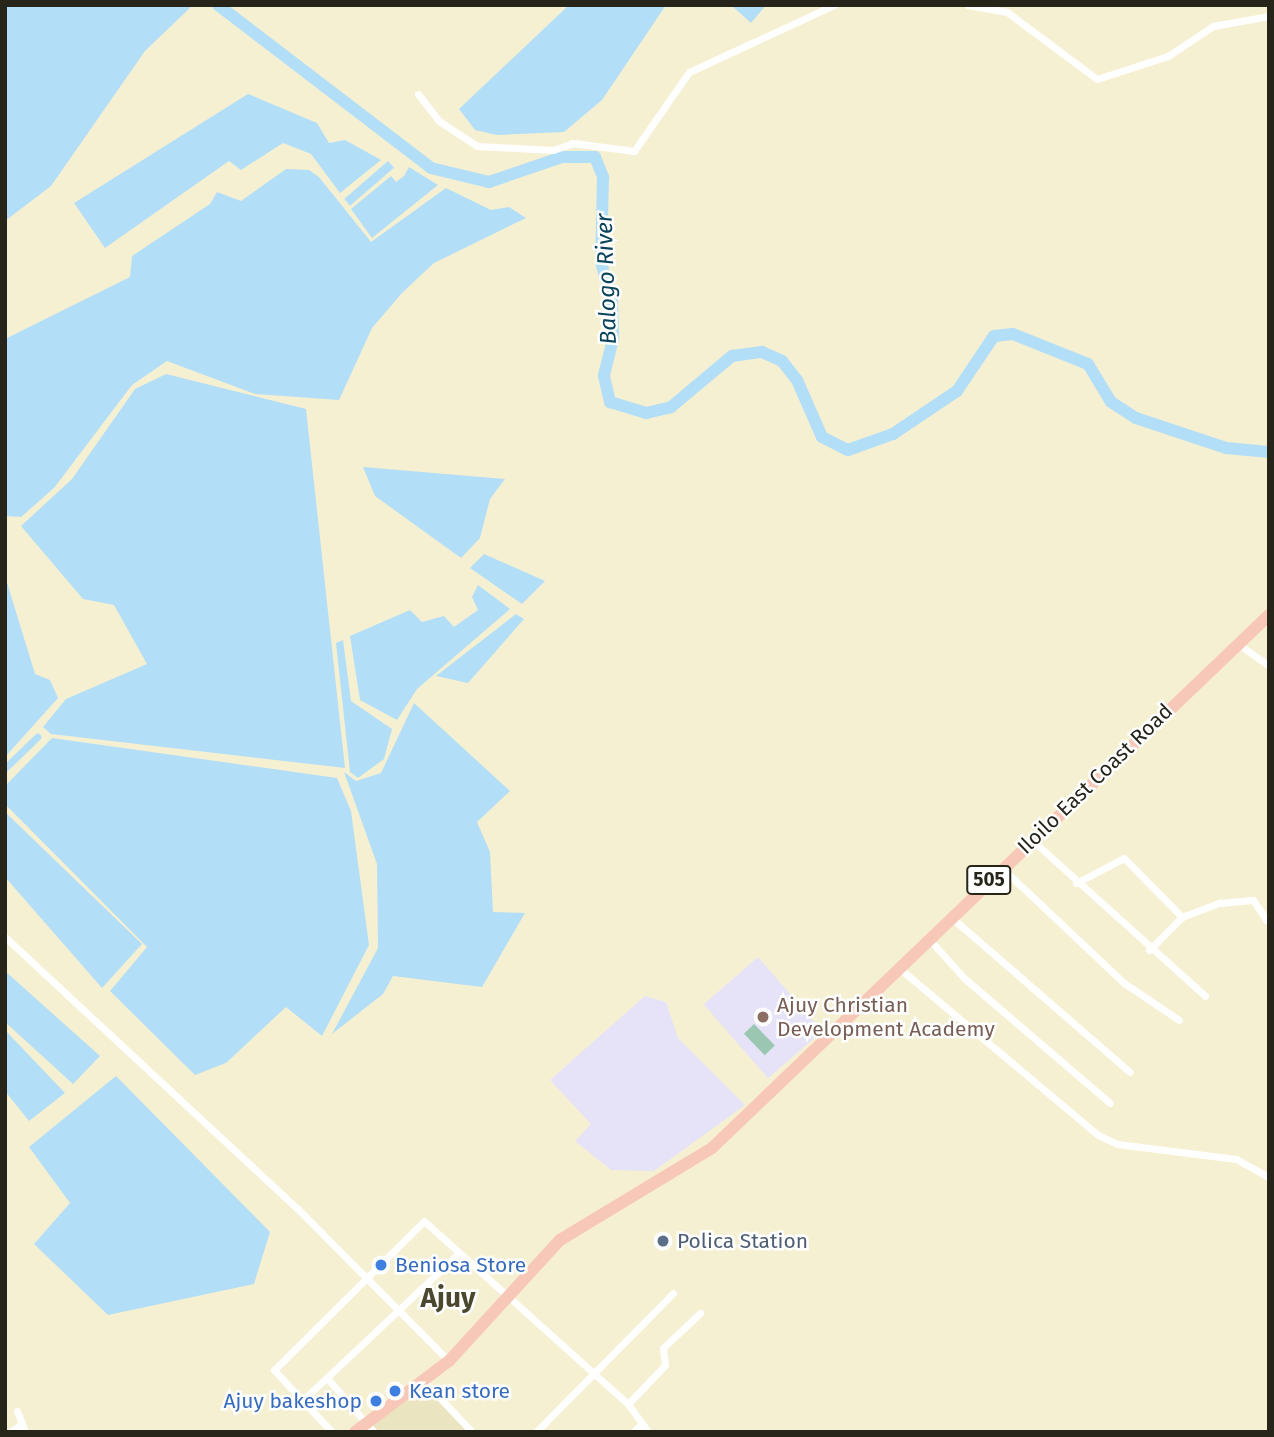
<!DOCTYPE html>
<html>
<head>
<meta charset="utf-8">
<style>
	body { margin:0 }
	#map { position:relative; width:1274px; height:1437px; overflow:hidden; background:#f6f0d3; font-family:"Fira Sans",sans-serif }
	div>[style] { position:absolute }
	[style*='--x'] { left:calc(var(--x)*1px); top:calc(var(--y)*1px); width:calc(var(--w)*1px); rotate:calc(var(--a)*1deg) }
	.built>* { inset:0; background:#ebe4c0 }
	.education>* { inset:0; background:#e6e2f8; transform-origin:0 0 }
	.green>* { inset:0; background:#9bc7b2; transform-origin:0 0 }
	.water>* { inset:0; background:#b3def7; transform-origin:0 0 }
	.canal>* { height:7px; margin:-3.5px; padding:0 3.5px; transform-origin:3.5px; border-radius:3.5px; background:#b3def7 }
	.river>* { height:12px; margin:-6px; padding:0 6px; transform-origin:6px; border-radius:6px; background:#b3def7 }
	.street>* { height:7px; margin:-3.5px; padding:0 3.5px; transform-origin:3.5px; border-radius:3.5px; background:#fff }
	.primary>* { height:12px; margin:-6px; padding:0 6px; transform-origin:6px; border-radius:6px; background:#f7c7b8 }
	.dots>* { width:19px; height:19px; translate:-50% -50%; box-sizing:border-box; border:4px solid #fff; border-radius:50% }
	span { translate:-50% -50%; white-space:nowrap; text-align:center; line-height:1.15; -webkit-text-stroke:5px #fff; paint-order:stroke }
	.shield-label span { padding:2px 5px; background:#fff; border:2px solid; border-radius:5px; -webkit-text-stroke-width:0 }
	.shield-label { font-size:19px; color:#27251a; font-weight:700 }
	.street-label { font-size:21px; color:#27251a }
	.education-label { font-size:21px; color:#785e54 }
	.left { translate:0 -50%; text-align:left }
	.service-label { font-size:21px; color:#4e5e75 }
	.shop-label { font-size:21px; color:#366cbe }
	.right { translate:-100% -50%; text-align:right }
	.water-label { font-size:23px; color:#0c435c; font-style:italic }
	.district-label { font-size:28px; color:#4c472f; font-weight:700 }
	.frame { position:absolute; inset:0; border:7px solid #27251a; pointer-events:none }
</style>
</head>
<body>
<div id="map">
	<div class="built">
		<i style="clip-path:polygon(424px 1381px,469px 1432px,376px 1432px,369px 1425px)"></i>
	</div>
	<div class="education">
		<i style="left:758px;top:957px;width:98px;height:72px;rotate:49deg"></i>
		<i style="clip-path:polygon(645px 996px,666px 1002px,678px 1038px,745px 1105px,654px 1171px,611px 1170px,575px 1141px,591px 1124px,550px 1080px)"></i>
	</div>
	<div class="green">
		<i style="left:754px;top:1024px;width:30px;height:14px;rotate:46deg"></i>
	</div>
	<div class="water">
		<i style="clip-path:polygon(5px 5px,193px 5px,145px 51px,51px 186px,5px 221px)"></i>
		<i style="clip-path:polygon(569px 5px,666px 5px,602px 100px,564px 132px,497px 135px,475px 130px,459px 109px)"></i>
		<i style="clip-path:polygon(731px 5px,766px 5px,751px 23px)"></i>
		<i style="clip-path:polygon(248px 94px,317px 123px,329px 143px,345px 140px,381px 160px,340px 193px,311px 154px,283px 143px,241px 170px,229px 161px,105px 248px,74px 203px)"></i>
		<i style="left:388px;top:161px;width:9px;height:58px;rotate:49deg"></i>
		<i style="clip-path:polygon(409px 167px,438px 185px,372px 238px,351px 209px,391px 176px,396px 182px,404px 176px)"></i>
		<i style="clip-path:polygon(286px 169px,309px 170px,319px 177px,371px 242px,446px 188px,491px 210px,509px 207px,526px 218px,434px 263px,402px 293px,372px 328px,339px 400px,255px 394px,167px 361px,132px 385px,54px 488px,21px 517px,5px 516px,5px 339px,130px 277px,132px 256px,210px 204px,217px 192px,241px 201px)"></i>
		<i style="clip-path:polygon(166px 374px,306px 409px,345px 768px,51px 734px,43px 727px,66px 699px,147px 664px,114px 605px,83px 599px,21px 526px,72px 479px,135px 389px)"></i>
		<i style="clip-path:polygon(363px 467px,505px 479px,490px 499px,480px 538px,461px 558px,375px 496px)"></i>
		<i style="clip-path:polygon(484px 554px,545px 581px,522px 604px,470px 568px)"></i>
		<i style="clip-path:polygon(5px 576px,35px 674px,50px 680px,58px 698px,5px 757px)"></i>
		<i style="clip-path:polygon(478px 585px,510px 609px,417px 689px,397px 720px,360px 700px,350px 636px,410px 610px,422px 622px,444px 616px,454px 627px,478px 610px,472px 597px)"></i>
		<i style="clip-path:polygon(516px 614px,524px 619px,468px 683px,436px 676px)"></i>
		<i style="clip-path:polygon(343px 640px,351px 701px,392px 729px,384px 759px,358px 778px,350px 772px,336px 643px)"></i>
		<i style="clip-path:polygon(414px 703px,510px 791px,477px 822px,490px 852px,493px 912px,525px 913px,482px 987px,393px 976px,383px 994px,332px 1034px,378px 948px,377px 864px,344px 772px,356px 781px,381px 773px)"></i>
		<i style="clip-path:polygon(52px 738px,337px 778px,351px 811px,369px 945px,322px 1036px,286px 1007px,226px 1063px,195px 1075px,110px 991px,147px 947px,5px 804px,6px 785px)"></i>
		<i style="clip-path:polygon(5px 812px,142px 944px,102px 988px,5px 877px)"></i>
		<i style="clip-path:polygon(5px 971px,100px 1056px,73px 1084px,5px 1022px)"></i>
		<i style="clip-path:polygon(5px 1030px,65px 1093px,29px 1121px,5px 1091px)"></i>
		<i style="clip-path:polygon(116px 1076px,270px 1232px,254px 1284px,108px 1315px,34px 1244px,70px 1203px,29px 1147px)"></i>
	</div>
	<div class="canal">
		<i style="--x:5;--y:768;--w:45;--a:-44.1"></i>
	</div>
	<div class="river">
		<i style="--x:218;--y:5;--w:268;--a:37.4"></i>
		<i style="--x:431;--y:168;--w:60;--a:13.6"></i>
		<i style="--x:489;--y:182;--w:77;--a:-18.9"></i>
		<i style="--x:562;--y:157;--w:33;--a:0"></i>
		<i style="--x:595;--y:157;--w:22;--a:68"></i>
		<i style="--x:603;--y:177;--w:85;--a:91.3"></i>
		<i style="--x:601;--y:262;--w:41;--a:74.6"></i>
		<i style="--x:612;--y:302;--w:37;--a:88"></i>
		<i style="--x:613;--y:339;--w:38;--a:104"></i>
		<i style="--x:604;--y:376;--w:27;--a:77"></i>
		<i style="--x:610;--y:402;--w:38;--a:17"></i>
		<i style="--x:646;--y:413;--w:26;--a:-13"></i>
		<i style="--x:671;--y:407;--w:80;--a:-39.9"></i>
		<i style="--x:732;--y:356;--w:30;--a:-8"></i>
		<i style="--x:762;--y:352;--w:22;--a:24"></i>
		<i style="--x:782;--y:361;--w:24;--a:52"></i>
		<i style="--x:797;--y:380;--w:62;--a:66.3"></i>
		<i style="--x:822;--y:437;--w:29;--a:27"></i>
		<i style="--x:848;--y:450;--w:48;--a:-19.6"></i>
		<i style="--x:893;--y:434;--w:77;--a:-33.9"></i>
		<i style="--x:957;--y:391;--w:66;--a:-56.1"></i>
		<i style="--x:994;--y:336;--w:19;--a:-6"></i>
		<i style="--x:1013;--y:334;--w:81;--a:21.8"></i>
		<i style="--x:1088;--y:364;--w:44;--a:58.8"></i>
		<i style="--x:1111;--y:402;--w:30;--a:33"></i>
		<i style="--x:1136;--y:418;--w:95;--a:18.4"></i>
		<i style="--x:1226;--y:448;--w:43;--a:5.3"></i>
	</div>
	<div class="street">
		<i style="--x:968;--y:5;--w:40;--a:10"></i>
		<i style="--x:1007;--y:12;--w:112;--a:36.7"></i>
		<i style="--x:1097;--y:79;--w:75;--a:-17.9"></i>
		<i style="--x:1168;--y:56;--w:54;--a:-33.7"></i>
		<i style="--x:1213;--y:26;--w:57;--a:-10.1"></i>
		<i style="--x:418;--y:94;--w:34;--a:52"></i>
		<i style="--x:439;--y:121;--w:45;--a:33.3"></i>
		<i style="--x:477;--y:146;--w:76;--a:3"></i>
		<i style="--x:553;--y:150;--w:21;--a:-19"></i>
		<i style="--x:573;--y:143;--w:62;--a:7.5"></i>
		<i style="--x:634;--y:151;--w:96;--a:-55.2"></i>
		<i style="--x:689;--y:72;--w:160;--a:-24.8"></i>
		<i style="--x:1238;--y:644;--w:38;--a:35"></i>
		<i style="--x:1032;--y:840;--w:233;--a:42"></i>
		<i style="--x:1002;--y:868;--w:168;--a:43.3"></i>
		<i style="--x:1124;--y:983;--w:66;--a:33.9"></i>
		<i style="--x:1076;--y:883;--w:54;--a:-27.5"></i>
		<i style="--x:1124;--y:858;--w:83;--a:45.5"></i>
		<i style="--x:1182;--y:917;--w:40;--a:-21"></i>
		<i style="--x:1219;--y:903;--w:34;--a:-5"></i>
		<i style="--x:1253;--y:900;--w:25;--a:56"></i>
		<i style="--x:952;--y:918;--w:235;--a:40.9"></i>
		<i style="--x:5;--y:937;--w:397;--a:42.9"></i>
		<i style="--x:296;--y:1207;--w:217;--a:45.2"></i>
		<i style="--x:930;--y:940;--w:51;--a:48.2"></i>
		<i style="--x:964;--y:978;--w:192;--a:40.6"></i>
		<i style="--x:1149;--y:950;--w:47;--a:-45"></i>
		<i style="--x:899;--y:968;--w:260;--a:40"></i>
		<i style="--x:1098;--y:1135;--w:21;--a:25"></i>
		<i style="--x:1117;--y:1144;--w:120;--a:7.2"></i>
		<i style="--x:1236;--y:1159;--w:38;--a:29"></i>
		<i style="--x:327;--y:1378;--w:72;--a:49"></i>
		<i style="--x:423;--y:1380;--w:71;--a:46.7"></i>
		<i style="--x:303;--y:1400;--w:213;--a:-43.3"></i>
		<i style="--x:628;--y:1404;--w:54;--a:-46.5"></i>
		<i style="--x:665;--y:1365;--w:17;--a:-97"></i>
		<i style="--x:663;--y:1348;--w:51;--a:-43.4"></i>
		<i style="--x:17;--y:1411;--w:22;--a:69"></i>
		<i style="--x:10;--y:1432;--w:14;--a:-34"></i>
		<i style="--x:332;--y:1432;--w:85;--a:-133.1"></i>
		<i style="--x:274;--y:1370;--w:211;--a:-44.8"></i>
		<i style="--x:424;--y:1221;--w:274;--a:41.9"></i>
		<i style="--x:628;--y:1404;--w:34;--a:54"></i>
		<i style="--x:536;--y:1432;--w:195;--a:-45.4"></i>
		<i style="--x:633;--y:1432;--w:12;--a:-42"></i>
	</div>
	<div class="primary">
		<i style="--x:355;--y:1432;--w:118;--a:-37.1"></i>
		<i style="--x:449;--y:1361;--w:164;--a:-47.5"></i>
		<i style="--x:560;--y:1240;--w:178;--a:-31.2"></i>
		<i style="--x:712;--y:1148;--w:771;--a:-43.74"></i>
	</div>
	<div class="dots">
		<i style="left:763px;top:1017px;background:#8d6e63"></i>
		<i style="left:663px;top:1241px;background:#5c6f8a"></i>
		<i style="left:381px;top:1265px;background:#3f7fe0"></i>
		<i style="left:395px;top:1391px;background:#3f7fe0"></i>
		<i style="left:376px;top:1401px;background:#3f7fe0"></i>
	</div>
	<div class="shield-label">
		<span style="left:989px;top:880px">505</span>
	</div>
	<div class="street-label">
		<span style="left:1095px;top:779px;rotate:-44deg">Iloilo East Coast Road</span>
	</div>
	<div class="education-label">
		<span class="left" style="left:777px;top:1017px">Ajuy Christian<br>Development Academy</span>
	</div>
	<div class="service-label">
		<span class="left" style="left:677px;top:1241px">Polica Station</span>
	</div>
	<div class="shop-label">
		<span class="left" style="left:395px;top:1265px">Beniosa Store</span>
		<span class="left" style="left:409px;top:1391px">Kean store</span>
		<span class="right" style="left:362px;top:1401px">Ajuy bakeshop</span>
	</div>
	<div class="water-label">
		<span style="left:606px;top:279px;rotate:-92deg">Balogo River</span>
	</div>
	<div class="district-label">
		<span style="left:448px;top:1298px">Ajuy</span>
	</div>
	<div class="frame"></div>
</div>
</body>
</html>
